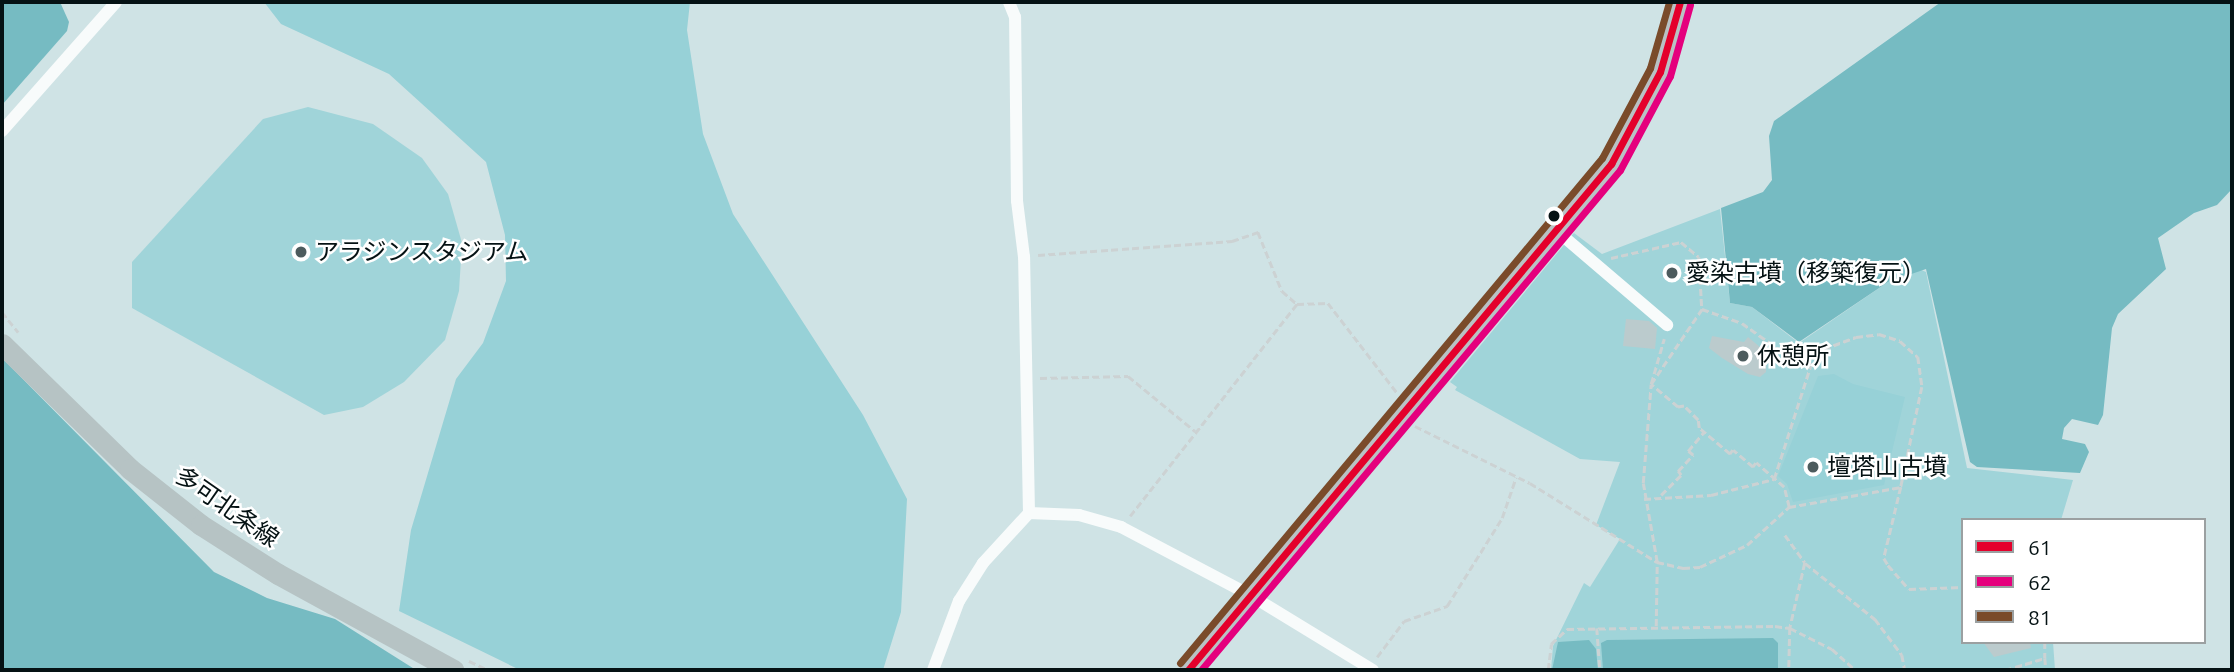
<!DOCTYPE html>
<html>
<head>
<meta charset="utf-8">
<style>
	body { margin:0 }
	#map { position:relative; width:2234px; height:672px; overflow:hidden; background:#cfe3e5; font-family:Ubuntu,"Noto Sans JP",sans-serif }
	div>[style] { position:absolute }
	[style*='--x'] { left:calc(var(--x)*1px); top:calc(var(--y)*1px); width:calc(var(--w)*1px); rotate:calc(var(--a)*1deg) }
	.green>* { inset:0; background:#a0d4d9 }
	.forest>* { inset:0; background:#97d1d7 }
	.water>* { inset:0; background:#76bbc2 }
	.building>* { inset:0; background:#bbcbcd }
	.path>* { height:2.5px; margin-top:-1.25px; transform-origin:0; background:repeating-linear-gradient(90deg,#ccd2d3 0 7px,transparent 0 10.5px) }
	.street>* { height:12px; margin:-6px; padding:0 6px; transform-origin:6px; border-radius:6px; background:#f8fbfb }
	.secondary>* { height:19px; margin:-9.5px; padding:0 9.5px; transform-origin:9.5px; border-radius:9.5px; background:#b9c2c4 }
	.primary>* { height:21px; margin:-10.5px; padding:0 10.5px; transform-origin:10.5px; border-radius:10.5px; background:#b6c3c4 }
	.bus-1>* { height:7px; margin:-3.5px; padding:0 3.5px; transform-origin:3.5px; border-radius:3.5px; background:#e4002b }
	.bus-2>* { height:7px; margin:-3.5px; padding:0 3.5px; transform-origin:3.5px; border-radius:3.5px; background:#e5007d }
	.bus-3>* { height:7px; margin:-3.5px; padding:0 3.5px; transform-origin:3.5px; border-radius:3.5px; background:#7a4b2a }
	.dots>* { width:19px; height:19px; translate:-50% -50%; box-sizing:border-box; border:4px solid #fff; border-radius:50% }
	span { translate:-50% -50%; white-space:nowrap; text-align:center; line-height:1.15; -webkit-text-stroke:5px #fff; paint-order:stroke }
	.poi-label { font-size:24px; color:#051214 }
	.left { translate:0 -50%; text-align:left }
	.street-label { font-size:24px; color:#051214 }
	.frame { position:absolute; inset:0; border:4px solid #051214; pointer-events:none }
	.legend { position:absolute; left:1961px; top:518px; width:245px; height:126px; box-sizing:border-box; background:#fff; border:2px solid #9ba0a1; margin:0; padding:9px 12px; list-style:none; font-size:21px; color:#051214 }
	.legend li { display:flex; align-items:center; gap:14px; height:35px }
	.legend b { width:35px; border:2px solid #9ba0a1 }
</style>
</head>
<body>
<div id="map">
	<div class="green">
		<i style="clip-path:polygon(308px 107px,373px 124px,422px 158px,448px 194px,462px 243px,459px 291px,445px 340px,404px 382px,363px 407px,324px 415px,132px 308px,132px 262px,263px 119px)"></i>
		<i style="clip-path:polygon(1720px 209px,1730px 303px,1752px 307px,1799px 343px,1888px 282px,1919px 269px,1926px 272px,1967px 468px,2073px 480px,2061px 520px,1963px 520px,1963px 642px,2053px 642px,2055px 670px,1551px 670px,1553px 646px,1584px 583px,1590px 587px,1620px 539px,1596px 525px,1620px 462px,1580px 459px,1455px 390px,1457px 387px,1450px 382px,1574px 233px,1602px 254px)"></i>
	</div>
	<div class="forest">
		<i style="clip-path:polygon(264px 2px,690px 2px,687px 30px,703px 134px,733px 214px,863px 415px,907px 499px,901px 612px,883px 670px,520px 670px,399px 611px,411px 530px,456px 379px,483px 343px,506px 281px,505px 235px,486px 162px,389px 74px,281px 24px)"></i>
		<i style="clip-path:polygon(1834px 374px,1853px 384px,1905px 397px,1884px 485px,1793px 502px,1787px 484px,1778px 476px,1818px 376px)"></i>
	</div>
	<div class="water">
		<i style="clip-path:polygon(2px 2px,60px 2px,69px 22px,67px 31px,2px 105px)"></i>
		<i style="clip-path:polygon(1941px 2px,2232px 2px,2232px 189px,2217px 205px,2194px 213px,2158px 238px,2166px 269px,2118px 314px,2112px 328px,2103px 415px,2098px 425px,2072px 419px,2064px 428px,2062px 439px,2085px 444px,2089px 452px,2080px 473px,1977px 467px,1970px 462px,1926px 269px,1888px 282px,1799px 342px,1752px 307px,1730px 303px,1721px 208px,1763px 192px,1772px 180px,1769px 136px,1774px 121px)"></i>
		<i style="clip-path:polygon(2px 358px,214px 572px,267px 598px,335px 619px,416px 670px,2px 670px)"></i>
		<i style="clip-path:polygon(1773px 638px,1778px 643px,1778px 670px,1603px 670px,1601px 643px,1607px 640px)"></i>
		<i style="clip-path:polygon(1589px 640px,1596px 649px,1598px 670px,1552px 670px,1558px 642px)"></i>
	</div>
	<div class="building">
		<i style="clip-path:polygon(1626px 319px,1649px 321px,1657px 328px,1655px 349px,1623px 346px)"></i>
		<i style="clip-path:polygon(1712px 336px,1744px 342px,1748px 337px,1767px 353px,1766px 372px,1760px 377px,1748px 374px,1722px 358px,1709px 348px)"></i>
		<i style="clip-path:polygon(1983px 642px,2030px 642px,2031px 648px,1994px 657px)"></i>
	</div>
	<div class="path">
		<i style="--x:1038;--y:255;--w:195;--a:-4.1"></i>
		<i style="--x:1232;--y:241;--w:28;--a:-19"></i>
		<i style="--x:1258;--y:232;--w:64;--a:67.9"></i>
		<i style="--x:1282;--y:291;--w:20;--a:41"></i>
		<i style="--x:1297;--y:304;--w:31;--a:-2"></i>
		<i style="--x:1328;--y:303;--w:115;--a:52.4"></i>
		<i style="--x:1611;--y:258;--w:72;--a:-12.9"></i>
		<i style="--x:1681;--y:242;--w:23;--a:40"></i>
		<i style="--x:1699;--y:257;--w:52;--a:86.7"></i>
		<i style="--x:2;--y:312;--w:26;--a:51"></i>
		<i style="--x:1040;--y:378;--w:88;--a:-1.3"></i>
		<i style="--x:1128;--y:376;--w:87;--a:39.4"></i>
		<i style="--x:1415;--y:426;--w:128;--a:26.4"></i>
		<i style="--x:1530;--y:483;--w:150;--a:31.9"></i>
		<i style="--x:1657;--y:562;--w:27;--a:13"></i>
		<i style="--x:1683;--y:568;--w:17;--a:-3"></i>
		<i style="--x:1700;--y:567;--w:52;--a:-25.1"></i>
		<i style="--x:1747;--y:545;--w:57;--a:-42.1"></i>
		<i style="--x:1789;--y:507;--w:114;--a:-10.1"></i>
		<i style="--x:1901;--y:487;--w:73;--a:103.5"></i>
		<i style="--x:1884;--y:558;--w:8;--a:60"></i>
		<i style="--x:1888;--y:565;--w:32;--a:49"></i>
		<i style="--x:1909;--y:589;--w:54;--a:-2.1"></i>
		<i style="--x:1661;--y:495;--w:28;--a:-45"></i>
		<i style="--x:1681;--y:475;--w:5;--a:-127"></i>
		<i style="--x:1678;--y:471;--w:22;--a:-47"></i>
		<i style="--x:1693;--y:455;--w:6;--a:-141"></i>
		<i style="--x:1688;--y:451;--w:25;--a:-50"></i>
		<i style="--x:1644;--y:499;--w:67;--a:-3.4"></i>
		<i style="--x:1711;--y:495;--w:65;--a:-14.3"></i>
		<i style="--x:1774;--y:479;--w:133;--a:-72.1"></i>
		<i style="--x:1789;--y:507;--w:21;--a:-104"></i>
		<i style="--x:1784;--y:487;--w:37;--a:-139"></i>
		<i style="--x:1756;--y:463;--w:5;--a:127"></i>
		<i style="--x:1753;--y:467;--w:26;--a:-140"></i>
		<i style="--x:1733;--y:450;--w:5;--a:127"></i>
		<i style="--x:1730;--y:454;--w:40;--a:-140"></i>
		<i style="--x:1699;--y:428;--w:8;--a:-97"></i>
		<i style="--x:1698;--y:420;--w:20;--a:-135"></i>
		<i style="--x:1684;--y:406;--w:6;--a:171"></i>
		<i style="--x:1678;--y:407;--w:35;--a:-140"></i>
		<i style="--x:1651;--y:384;--w:91;--a:-55.8"></i>
		<i style="--x:1702;--y:309;--w:42;--a:19.3"></i>
		<i style="--x:1742;--y:323;--w:64;--a:35.4"></i>
		<i style="--x:1794;--y:360;--w:66;--a:-20.4"></i>
		<i style="--x:1856;--y:337;--w:23;--a:-7"></i>
		<i style="--x:1879;--y:334;--w:22;--a:18"></i>
		<i style="--x:1900;--y:341;--w:24;--a:42"></i>
		<i style="--x:1918;--y:357;--w:30;--a:82"></i>
		<i style="--x:1922;--y:387;--w:102;--a:101.9"></i>
		<i style="--x:1130;--y:516;--w:270;--a:-51.8"></i>
		<i style="--x:1785;--y:535;--w:34;--a:54"></i>
		<i style="--x:1805;--y:563;--w:90;--a:38.7"></i>
		<i style="--x:1875;--y:619;--w:45;--a:53.1"></i>
		<i style="--x:1902;--y:655;--w:15;--a:79"></i>
		<i style="--x:1805;--y:563;--w:67;--a:103"></i>
		<i style="--x:1790;--y:628;--w:47;--a:26.6"></i>
		<i style="--x:1832;--y:649;--w:31;--a:42"></i>
		<i style="--x:1656;--y:626;--w:64;--a:-89.1"></i>
		<i style="--x:1657;--y:562;--w:80;--a:-100"></i>
		<i style="--x:1643;--y:483;--w:99;--a:-85.4"></i>
		<i style="--x:1651;--y:384;--w:47;--a:-73.9"></i>
		<i style="--x:1597;--y:628;--w:42;--a:85.9"></i>
		<i style="--x:2045;--y:642;--w:16;--a:90"></i>
		<i style="--x:1377;--y:657;--w:45;--a:-53.1"></i>
		<i style="--x:1404;--y:621;--w:46;--a:-19.2"></i>
		<i style="--x:1447;--y:606;--w:104;--a:-58"></i>
		<i style="--x:1502;--y:518;--w:43;--a:-71.1"></i>
		<i style="--x:469;--y:661;--w:21;--a:25"></i>
		<i style="--x:1548;--y:670;--w:26;--a:-83"></i>
		<i style="--x:1551;--y:644;--w:22;--a:-43"></i>
		<i style="--x:1567;--y:629;--w:208;--a:-0.8"></i>
		<i style="--x:1775;--y:626;--w:15;--a:8"></i>
		<i style="--x:1790;--y:628;--w:42;--a:91.4"></i>
		<i style="--x:2005;--y:670;--w:42;--a:-16.7"></i>
		<i style="--x:2045;--y:658;--w:12;--a:85"></i>
	</div>
	<div class="street">
		<i style="--x:2;--y:131;--w:172;--a:-48.5"></i>
		<i style="--x:1557;--y:231;--w:145;--a:40.5"></i>
		<i style="--x:1029;--y:513;--w:50;--a:2.3"></i>
		<i style="--x:1079;--y:515;--w:44;--a:15.9"></i>
		<i style="--x:1121;--y:527;--w:146;--a:27.8"></i>
		<i style="--x:1250;--y:595;--w:144;--a:31.4"></i>
		<i style="--x:933;--y:670;--w:74;--a:-69.4"></i>
		<i style="--x:959;--y:601;--w:45;--a:-57.7"></i>
		<i style="--x:983;--y:563;--w:68;--a:-47.4"></i>
		<i style="--x:1029;--y:513;--w:256;--a:-91.1"></i>
		<i style="--x:1024;--y:257;--w:56;--a:-97.1"></i>
		<i style="--x:1017;--y:201;--w:184;--a:-90.6"></i>
		<i style="--x:1015;--y:17;--w:16;--a:-112"></i>
	</div>
	<div class="secondary">
		<i style="--x:1188;--y:670;--w:660;--a:-50.11"></i>
		<i style="--x:1611;--y:164;--w:104;--a:-62"></i>
		<i style="--x:1660;--y:72;--w:73;--a:-74.1"></i>
	</div>
	<div class="primary">
		<i style="--x:2;--y:344;--w:179;--a:44.3"></i>
		<i style="--x:130;--y:469;--w:90;--a:38.3"></i>
		<i style="--x:201;--y:525;--w:91;--a:32.5"></i>
		<i style="--x:278;--y:574;--w:200;--a:28.7"></i>
	</div>
	<div class="bus-1">
		<i style="--x:1188;--y:670;--w:660;--a:-50.11"></i>
		<i style="--x:1611;--y:164;--w:104;--a:-62"></i>
		<i style="--x:1660;--y:72;--w:73;--a:-74.1"></i>
	</div>
	<div class="bus-2">
		<i style="--x:1201;--y:670;--w:652;--a:-50.04"></i>
		<i style="--x:1620;--y:170;--w:106;--a:-62"></i>
		<i style="--x:1670;--y:76;--w:74;--a:-74.3"></i>
	</div>
	<div class="bus-3">
		<i style="--x:1180;--y:663;--w:658;--a:-50.12"></i>
		<i style="--x:1602;--y:158;--w:102;--a:-61.9"></i>
		<i style="--x:1650;--y:68;--w:69;--a:-73.9"></i>
	</div>
	<div class="dots">
		<i style="left:1554px;top:216px;background:#051214"></i>
		<i style="left:301px;top:252px;background:#4c5b5d"></i>
		<i style="left:1672px;top:273px;background:#4c5b5d"></i>
		<i style="left:1743px;top:356px;background:#4c5b5d"></i>
		<i style="left:1813px;top:467px;background:#4c5b5d"></i>
	</div>
	<div class="poi-label">
		<span class="left" style="left:315px;top:252px">アラジンスタジアム</span>
		<span class="left" style="left:1686px;top:273px">愛染古墳（移築復元）</span>
		<span class="left" style="left:1757px;top:356px">休憩所</span>
		<span class="left" style="left:1827px;top:467px">壇塔山古墳</span>
	</div>
	<div class="street-label">
		<span style="left:227px;top:507px;rotate:35deg">多可北条線</span>
	</div>
	<div class="frame"></div>
	<ul class="legend">
	<li><b style="height:9px;background:#e4002b"></b>61</li>
	<li><b style="height:9px;background:#e5007d"></b>62</li>
	<li><b style="height:9px;background:#7a4b2a"></b>81</li>
	</ul>
</div>
</body>
</html>
